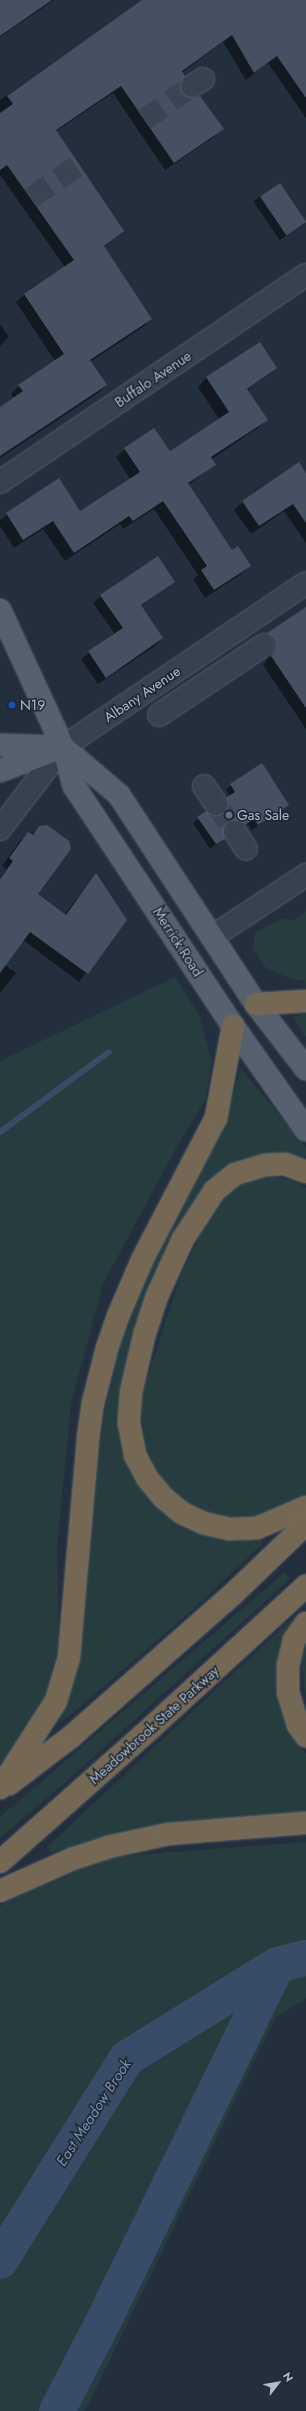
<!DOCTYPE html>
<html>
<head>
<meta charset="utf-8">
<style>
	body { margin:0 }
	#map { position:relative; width:306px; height:2411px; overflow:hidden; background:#242f3e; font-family:Jost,sans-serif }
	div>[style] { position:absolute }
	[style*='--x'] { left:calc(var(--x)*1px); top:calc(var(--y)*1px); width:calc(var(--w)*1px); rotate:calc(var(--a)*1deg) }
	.green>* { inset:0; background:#263c3f }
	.shadow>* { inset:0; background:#0007; transform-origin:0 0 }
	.stream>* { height:6px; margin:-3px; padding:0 3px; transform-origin:3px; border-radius:3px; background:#394c67 }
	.river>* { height:36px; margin:-18px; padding:0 18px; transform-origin:18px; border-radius:18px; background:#394c67 }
	.building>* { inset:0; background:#455162; transform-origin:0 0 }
	.minor-tunnel>* { height:22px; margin-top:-11px; transform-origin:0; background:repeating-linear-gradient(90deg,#3a4453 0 22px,transparent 0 33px) }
	.roads { filter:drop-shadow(0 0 1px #565f6c) drop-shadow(0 0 1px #565f6c) }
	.minor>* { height:22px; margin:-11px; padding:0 11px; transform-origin:11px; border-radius:11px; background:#38414e }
	.major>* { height:22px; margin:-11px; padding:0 11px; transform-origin:11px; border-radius:11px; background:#56606e }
	.highway>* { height:22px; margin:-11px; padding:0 11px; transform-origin:11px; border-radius:11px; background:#746855 }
	.dots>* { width:11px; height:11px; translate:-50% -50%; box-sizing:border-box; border:2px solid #1d2633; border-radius:50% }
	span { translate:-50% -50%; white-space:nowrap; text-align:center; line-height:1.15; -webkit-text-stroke:3px #1d2633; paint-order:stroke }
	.street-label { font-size:14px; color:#b4bcc9 }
	.poi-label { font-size:14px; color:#b4bcc9 }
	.left { translate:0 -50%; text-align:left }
	.water-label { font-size:15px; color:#7c92b1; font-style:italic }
	.north { position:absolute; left:258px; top:2363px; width:40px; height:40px; -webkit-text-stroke:3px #1d2633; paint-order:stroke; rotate:59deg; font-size:11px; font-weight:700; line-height:16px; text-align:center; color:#b4bcc9 }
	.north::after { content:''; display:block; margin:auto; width:14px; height:18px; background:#b4bcc9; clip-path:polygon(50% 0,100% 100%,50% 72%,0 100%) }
</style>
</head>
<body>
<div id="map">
	<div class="green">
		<i style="clip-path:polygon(306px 911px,306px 990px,305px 981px,294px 980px,266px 968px,253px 948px,255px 933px,283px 918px,292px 921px)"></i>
		<i style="clip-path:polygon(175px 977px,199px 1015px,212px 1061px,205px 1100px,175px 1150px,103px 1284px,71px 1404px,57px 1548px,59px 1642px,42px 1709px,15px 1751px,0 1763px,0 1061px)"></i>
		<i style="clip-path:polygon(306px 1014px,306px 1037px,292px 1017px)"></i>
		<i style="clip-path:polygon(241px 1069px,306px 1147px,306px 1155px,304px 1159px,283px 1153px,229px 1168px,127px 1367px,140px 1482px,166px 1514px,206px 1531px,259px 1537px,263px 1543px,196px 1607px,62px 1722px,58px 1716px,71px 1687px,84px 1629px,100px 1445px,112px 1370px,126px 1324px,150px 1263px,219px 1138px)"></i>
		<i style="clip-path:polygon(265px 1172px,271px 1177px,292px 1180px,306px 1188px,306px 1496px,283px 1512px,241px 1520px,196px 1511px,162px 1481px,145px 1445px,141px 1397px,180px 1278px,212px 1211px,231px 1187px)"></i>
		<i style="clip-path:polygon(285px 1572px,290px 1579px,59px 1788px,0 1838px,0 1817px)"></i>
		<i style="clip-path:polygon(298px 1613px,277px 1669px,282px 1707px,301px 1749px,306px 1753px,306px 1813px,186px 1821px,99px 1838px,52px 1852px,47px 1847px)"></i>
		<i style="clip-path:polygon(306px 1639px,306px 1697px,301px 1662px)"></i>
		<i style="clip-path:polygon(306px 1842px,306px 1998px,275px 2018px,85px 2411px,0 2411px,0 1906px,41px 1883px,108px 1857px)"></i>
	</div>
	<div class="shadow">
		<i style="clip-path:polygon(0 0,54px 0,0 37px)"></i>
		<i style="clip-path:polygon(144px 0,306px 0,306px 118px,268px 63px,246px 80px,223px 42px,181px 73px,178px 86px,180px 93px,222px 129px,214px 137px,165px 170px,113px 93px,56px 131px,122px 231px,103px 248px,151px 319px,143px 327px,90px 362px,106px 385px,98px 393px,0 458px,0 408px,14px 398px,11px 394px,19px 386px,55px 361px,16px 302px,24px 295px,65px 267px,0 175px,0 100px)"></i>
		<i style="left:279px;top:184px;width:47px;height:31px;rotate:56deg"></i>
		<i style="clip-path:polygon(0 324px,9px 337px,0 346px)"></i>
		<i style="clip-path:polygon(260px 343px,276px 368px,247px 390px,266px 420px,258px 428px,212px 459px,215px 464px,188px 485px,232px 551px,250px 565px,241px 574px,205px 598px,193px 579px,198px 575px,154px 509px,123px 529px,120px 524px,65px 561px,43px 529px,14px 548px,0 526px,0 520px,58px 479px,80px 512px,130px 479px,116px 457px,125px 449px,169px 452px,219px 419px,198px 387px,206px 378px)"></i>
		<i style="clip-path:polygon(306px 474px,306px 543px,284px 511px,251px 534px,234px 510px,243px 502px)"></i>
		<i style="clip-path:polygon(173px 582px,141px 606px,162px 638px,155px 646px,98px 684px,81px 659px,115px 634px,93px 603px,101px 596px)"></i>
		<i style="clip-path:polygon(306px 608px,306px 729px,263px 665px,267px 660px,268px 653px,259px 642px,267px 634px)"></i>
		<i style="clip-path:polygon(231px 785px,288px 804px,252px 830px,248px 824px,239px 830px,235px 826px,223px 826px,223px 838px,210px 849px,193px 823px,198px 818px,222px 815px,222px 804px,230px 796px,226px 790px)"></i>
		<i style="clip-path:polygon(40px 827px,36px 895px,64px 915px,96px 875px,126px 920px,79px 982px,23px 940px,5px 965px,16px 973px,0 993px,0 878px,6px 869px,2px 866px,20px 841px,28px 833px,31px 835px)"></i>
	</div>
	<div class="stream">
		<i style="--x:0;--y:1132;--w:135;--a:-36.3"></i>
	</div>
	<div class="river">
		<i style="--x:0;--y:2261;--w:239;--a:-58"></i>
		<i style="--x:127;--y:2058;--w:176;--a:-31.8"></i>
		<i style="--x:277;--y:1965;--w:30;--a:-14"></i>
		<i style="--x:57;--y:2411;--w:98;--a:-62.7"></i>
		<i style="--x:102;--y:2324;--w:399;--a:-64"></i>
	</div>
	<div class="building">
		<i style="clip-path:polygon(0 0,52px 0,0 36px)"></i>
		<i style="clip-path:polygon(142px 0,306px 0,306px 98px,277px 56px,254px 73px,232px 35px,182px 71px,185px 76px,180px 86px,181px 92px,187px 97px,193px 98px,200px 96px,224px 129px,174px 163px,121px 86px,56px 130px,124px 231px,104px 246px,152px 319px,90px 360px,107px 385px,0 456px,0 407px,23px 391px,18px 385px,64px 354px,24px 294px,74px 260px,7px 165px,0 170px,0 113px,13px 104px,7px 96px)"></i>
		<i style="left:280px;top:183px;width:47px;height:24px;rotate:56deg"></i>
		<i style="clip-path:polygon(260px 342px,277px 368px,247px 389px,268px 420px,211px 457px,216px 465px,188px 483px,232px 550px,238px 546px,251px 566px,214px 590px,201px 570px,207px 566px,163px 501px,133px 521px,129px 516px,74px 553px,53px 521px,23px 540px,6px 513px,59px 478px,80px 511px,140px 472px,124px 448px,154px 428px,170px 451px,229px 412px,206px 377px)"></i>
		<i style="clip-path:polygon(299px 462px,306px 473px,306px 523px,293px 504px,259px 526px,242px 501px)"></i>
		<i style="clip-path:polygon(158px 556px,175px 582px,141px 605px,163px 638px,106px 678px,88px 651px,123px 628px,100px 595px)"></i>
		<i style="clip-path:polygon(306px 607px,306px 708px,271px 656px,275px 650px,276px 644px,274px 638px,267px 633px)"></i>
		<i style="clip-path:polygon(262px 763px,289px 805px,258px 825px,254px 819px,245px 825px,240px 821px,229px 821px,224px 827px,225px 839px,216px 844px,197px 817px,206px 811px,216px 816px,223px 814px,227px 809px,227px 797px,235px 792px,230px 784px)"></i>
		<i style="clip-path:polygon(47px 825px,69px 841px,71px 849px,38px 894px,66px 915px,96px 873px,127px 920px,88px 974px,30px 932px,0 973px,0 879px,13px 861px,9px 858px,28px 832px,33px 835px,39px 826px)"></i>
	</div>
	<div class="minor-tunnel">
		<i style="--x:144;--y:120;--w:59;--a:-35.3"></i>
		<i style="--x:31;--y:198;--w:56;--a:-34.8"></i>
		<i style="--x:216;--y:804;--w:34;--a:56"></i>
	</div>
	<div class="roads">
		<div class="minor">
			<i style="--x:192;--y:86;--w:13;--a:-32"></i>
			<i style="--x:0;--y:482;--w:369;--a:-34.1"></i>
			<i style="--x:159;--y:715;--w:126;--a:-33.7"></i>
			<i style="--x:204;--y:786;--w:22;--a:56"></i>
			<i style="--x:0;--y:829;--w:103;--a:-52.5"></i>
			<i style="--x:63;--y:747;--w:293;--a:-34"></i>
			<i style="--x:235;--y:832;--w:20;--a:57"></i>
			<i style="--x:212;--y:937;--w:113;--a:-33.4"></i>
		</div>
		<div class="major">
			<i style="--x:0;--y:610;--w:151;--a:65.3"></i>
			<i style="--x:63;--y:747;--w:41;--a:74.2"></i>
			<i style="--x:74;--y:786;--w:288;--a:56.5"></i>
			<i style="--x:233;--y:1026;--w:127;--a:54.9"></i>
			<i style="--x:0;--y:745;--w:56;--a:2"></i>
			<i style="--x:63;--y:747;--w:74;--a:40.6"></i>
			<i style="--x:119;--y:795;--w:250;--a:56.8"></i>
			<i style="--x:256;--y:1004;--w:82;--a:52.4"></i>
			<i style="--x:0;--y:771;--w:67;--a:-20.9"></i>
		</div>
		<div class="highway">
			<i style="--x:256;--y:1004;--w:50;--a:-3.4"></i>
			<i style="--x:306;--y:1172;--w:22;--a:-159"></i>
			<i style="--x:285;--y:1164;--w:20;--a:177"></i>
			<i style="--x:265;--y:1165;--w:31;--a:163"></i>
			<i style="--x:235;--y:1174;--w:26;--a:141"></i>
			<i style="--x:215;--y:1190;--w:59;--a:123.1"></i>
			<i style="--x:183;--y:1239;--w:63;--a:114.5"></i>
			<i style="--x:157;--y:1296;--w:38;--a:108"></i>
			<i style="--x:145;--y:1332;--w:62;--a:103.1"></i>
			<i style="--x:131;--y:1392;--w:31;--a:94"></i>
			<i style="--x:129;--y:1423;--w:33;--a:79"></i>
			<i style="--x:135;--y:1455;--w:26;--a:62"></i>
			<i style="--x:147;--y:1478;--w:26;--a:50"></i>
			<i style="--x:164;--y:1498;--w:23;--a:40"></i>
			<i style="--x:182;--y:1513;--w:23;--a:25"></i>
			<i style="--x:203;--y:1523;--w:28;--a:13"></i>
			<i style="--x:230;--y:1529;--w:27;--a:-2"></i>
			<i style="--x:257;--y:1528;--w:53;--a:-23.2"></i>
			<i style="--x:306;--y:1623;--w:21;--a:125"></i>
			<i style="--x:294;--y:1640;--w:26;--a:103"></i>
			<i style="--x:288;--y:1665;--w:27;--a:90"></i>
			<i style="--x:288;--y:1692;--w:34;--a:73"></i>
			<i style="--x:298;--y:1725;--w:14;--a:54"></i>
			<i style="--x:9;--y:1784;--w:79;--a:-37.3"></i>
			<i style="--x:72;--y:1736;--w:213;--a:-41.4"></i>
			<i style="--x:232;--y:1595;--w:103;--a:-43.8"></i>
			<i style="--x:0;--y:1788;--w:103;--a:-57.2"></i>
			<i style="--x:56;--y:1701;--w:46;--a:-73.5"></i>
			<i style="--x:69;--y:1657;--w:220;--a:-85"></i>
			<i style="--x:88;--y:1438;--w:35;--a:-82"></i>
			<i style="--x:93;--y:1403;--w:57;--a:-75.7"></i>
			<i style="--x:107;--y:1348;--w:34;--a:-71"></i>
			<i style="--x:118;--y:1316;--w:63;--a:-66.7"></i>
			<i style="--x:143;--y:1258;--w:158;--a:-62.5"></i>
			<i style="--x:216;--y:1118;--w:94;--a:-79.5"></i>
			<i style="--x:0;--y:1862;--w:203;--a:-41.6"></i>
			<i style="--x:152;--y:1727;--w:209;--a:-42.5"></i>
			<i style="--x:0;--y:1891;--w:79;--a:-24"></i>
			<i style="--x:72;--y:1859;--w:38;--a:-18"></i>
			<i style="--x:108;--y:1847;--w:62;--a:-12"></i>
			<i style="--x:169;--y:1834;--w:137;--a:-4.6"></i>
		</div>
	</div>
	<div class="dots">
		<i style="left:12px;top:705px;background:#1a4fb4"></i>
		<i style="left:229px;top:815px;background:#5c6f8a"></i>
	</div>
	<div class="street-label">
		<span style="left:153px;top:379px;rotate:-34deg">Buffalo Avenue</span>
		<span style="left:142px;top:694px;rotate:-34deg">Albany Avenue</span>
		<span style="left:178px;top:942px;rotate:57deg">Merrick Road</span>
		<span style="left:154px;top:1725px;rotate:-42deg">Meadowbrook State Parkway</span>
	</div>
	<div class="poi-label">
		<span class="left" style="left:20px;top:705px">N19</span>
		<span class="left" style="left:237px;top:815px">Gas Sale</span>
	</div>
	<div class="water-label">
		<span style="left:94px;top:2113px;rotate:-57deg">East Meadow Brook</span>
	</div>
	<div class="north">N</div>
</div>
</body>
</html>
